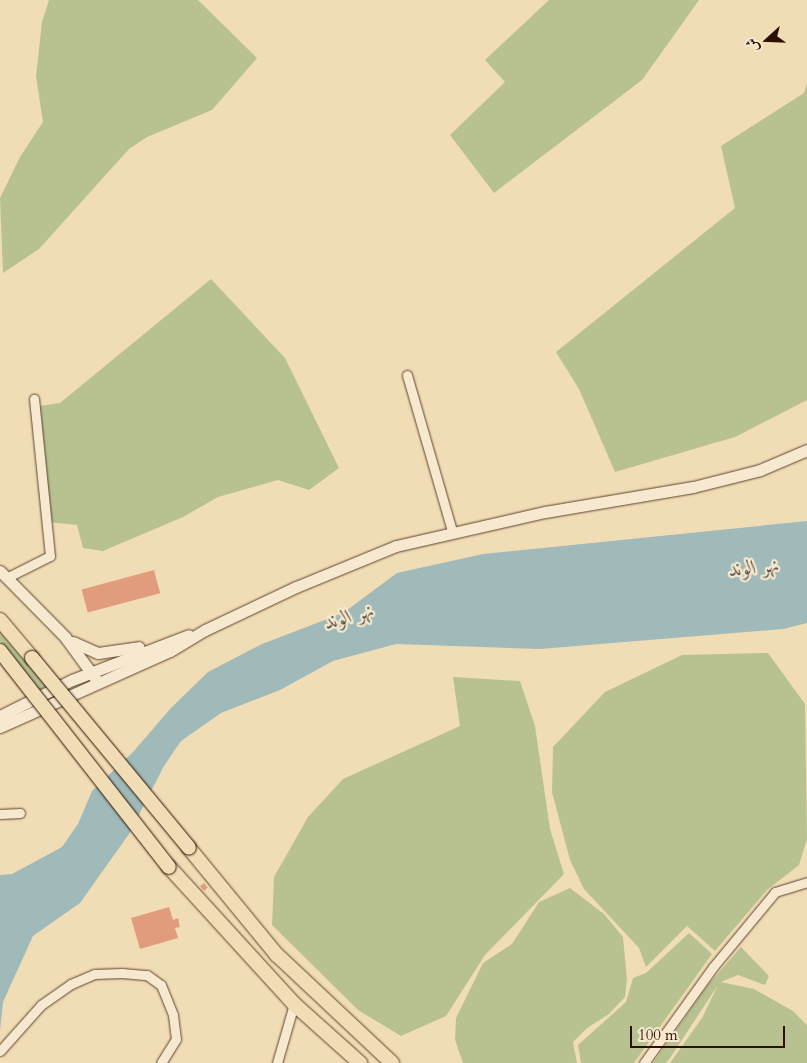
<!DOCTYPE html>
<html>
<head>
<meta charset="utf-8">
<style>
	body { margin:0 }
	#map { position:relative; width:807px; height:1063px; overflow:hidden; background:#f1ddb5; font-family:Cardo,Amiri,serif }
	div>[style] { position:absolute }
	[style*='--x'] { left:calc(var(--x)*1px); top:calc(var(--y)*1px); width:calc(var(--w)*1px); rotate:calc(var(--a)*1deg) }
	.green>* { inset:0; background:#b7c290 }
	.water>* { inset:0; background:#9fbab8 }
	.building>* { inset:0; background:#e19c7d; transform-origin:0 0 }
	.roads { filter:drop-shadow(0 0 1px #5e422d) drop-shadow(0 0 1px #5e422d) }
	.minor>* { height:9px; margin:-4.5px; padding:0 4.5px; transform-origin:4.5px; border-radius:4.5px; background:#f6e9cf }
	.tertiary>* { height:11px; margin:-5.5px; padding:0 5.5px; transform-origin:5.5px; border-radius:5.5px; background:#f6e9cf }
	.primary>* { height:14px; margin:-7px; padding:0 7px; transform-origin:7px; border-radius:7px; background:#f1ddb5 }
	.bridges { filter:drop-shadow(0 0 1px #2d0f00) drop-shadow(0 0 1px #2d0f00) }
	.primary-bridge>* { height:14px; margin:-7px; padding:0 7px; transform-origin:7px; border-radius:7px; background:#f1ddb5 }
	span { translate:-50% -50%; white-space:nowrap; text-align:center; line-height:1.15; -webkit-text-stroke:4.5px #f6e9cf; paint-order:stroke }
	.water-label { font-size:20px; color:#554b40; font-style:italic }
	.north { position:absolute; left:742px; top:15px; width:50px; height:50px; -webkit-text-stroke:4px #f6e9cf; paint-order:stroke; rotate:250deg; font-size:14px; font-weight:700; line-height:20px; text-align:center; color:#2d0f00 }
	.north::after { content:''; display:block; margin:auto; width:18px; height:22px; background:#2d0f00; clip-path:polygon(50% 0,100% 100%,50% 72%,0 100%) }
	.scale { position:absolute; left:630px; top:1026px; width:155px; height:22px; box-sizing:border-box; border:2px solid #2d0f00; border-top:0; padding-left:6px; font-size:15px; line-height:18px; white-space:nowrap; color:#2d0f00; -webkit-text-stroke:4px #f6e9cf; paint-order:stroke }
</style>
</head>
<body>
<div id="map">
	<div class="green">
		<i style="clip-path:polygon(49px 0,198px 0,257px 58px,212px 110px,147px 137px,129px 149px,39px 249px,3px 273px,0 198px,20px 157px,43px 122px,36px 76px,42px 22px)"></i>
		<i style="clip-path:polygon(549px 0,699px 0,642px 80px,494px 193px,450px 135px,505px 82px,485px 60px)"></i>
		<i style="clip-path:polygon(807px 83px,807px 400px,735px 437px,615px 472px,579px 389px,556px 352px,735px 208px,721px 146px,804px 93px)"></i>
		<i style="clip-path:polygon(211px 279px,285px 358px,339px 468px,309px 490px,278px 480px,218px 497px,183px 517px,103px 551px,83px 548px,77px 525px,47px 522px,34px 419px,40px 406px,60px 403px)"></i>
		<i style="clip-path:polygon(0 629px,39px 677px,54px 697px,47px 701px,0 641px)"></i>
		<i style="clip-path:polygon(768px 653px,805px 704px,807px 839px,799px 865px,767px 890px,715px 951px,687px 926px,646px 967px,639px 948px,584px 889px,570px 860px,552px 792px,553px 747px,605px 692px,682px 655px)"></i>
		<i style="clip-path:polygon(453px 677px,520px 681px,535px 726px,550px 829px,564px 874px,485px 955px,446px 1016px,401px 1036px,358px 1010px,272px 925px,274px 877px,308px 817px,343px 779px,460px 726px)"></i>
		<i style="clip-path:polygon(570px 888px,604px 914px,623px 937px,627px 979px,625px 997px,609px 1014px,587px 1028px,573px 1042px,577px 1063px,463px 1063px,455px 1040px,456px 1018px,483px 963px,512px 944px,539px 902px)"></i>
		<i style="clip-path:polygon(689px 933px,712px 954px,634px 1063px,581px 1063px,578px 1045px,626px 1002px,633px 978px,646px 973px)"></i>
		<i style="clip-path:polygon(741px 947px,769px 976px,765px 985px,738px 975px,721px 982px,754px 989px,793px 1011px,807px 1025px,807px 1063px,670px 1063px,702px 1018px,718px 985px,670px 1058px,666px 1063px,653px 1063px,707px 986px)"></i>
	</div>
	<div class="water">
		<i style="clip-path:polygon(807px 521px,807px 623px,783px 629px,540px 649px,396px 644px,333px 661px,280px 690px,221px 713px,181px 741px,164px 766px,129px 834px,80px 903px,33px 936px,3px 1002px,0 1031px,0 875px,12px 874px,62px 847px,78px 824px,92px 791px,133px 752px,171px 708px,208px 672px,262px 644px,343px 613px,397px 573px,483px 554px)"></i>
	</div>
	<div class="building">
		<i style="left:154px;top:570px;width:24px;height:75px;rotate:75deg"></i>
		<i style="left:204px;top:883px;width:6px;height:5px;rotate:51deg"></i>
		<i style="clip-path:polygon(169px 907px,173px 920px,178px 918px,180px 927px,175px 928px,178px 938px,140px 949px,131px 918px)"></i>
	</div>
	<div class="roads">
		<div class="minor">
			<i style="--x:407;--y:375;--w:162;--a:73.9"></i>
			<i style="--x:6;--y:578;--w:49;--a:-26.6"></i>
			<i style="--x:50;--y:556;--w:158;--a:-95.8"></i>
			<i style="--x:0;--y:814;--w:20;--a:-3"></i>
			<i style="--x:0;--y:1051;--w:62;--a:-48.3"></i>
			<i style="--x:41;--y:1005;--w:37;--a:-35"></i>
			<i style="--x:71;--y:984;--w:25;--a:-23"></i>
			<i style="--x:94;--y:974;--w:28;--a:-2"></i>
			<i style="--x:122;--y:973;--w:25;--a:5"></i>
			<i style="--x:147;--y:975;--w:17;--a:36"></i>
			<i style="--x:161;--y:985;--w:32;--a:68"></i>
			<i style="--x:173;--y:1015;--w:24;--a:83"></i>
			<i style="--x:176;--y:1039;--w:28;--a:122"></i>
			<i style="--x:277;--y:1063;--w:61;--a:-73.9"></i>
			<i style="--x:644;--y:1063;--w:118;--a:-54.3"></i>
			<i style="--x:713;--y:967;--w:97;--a:-50.4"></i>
			<i style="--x:775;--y:892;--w:34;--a:-17"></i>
		</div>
		<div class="tertiary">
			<i style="--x:0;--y:571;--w:93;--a:45.4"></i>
			<i style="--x:65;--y:637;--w:51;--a:53.8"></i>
			<i style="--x:73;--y:642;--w:27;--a:24"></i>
			<i style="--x:98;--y:653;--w:41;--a:-8.3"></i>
			<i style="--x:0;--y:716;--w:80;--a:-26.6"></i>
			<i style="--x:72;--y:680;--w:125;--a:-21"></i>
			<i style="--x:0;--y:727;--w:186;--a:-24.1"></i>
			<i style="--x:170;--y:651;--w:41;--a:-31"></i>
			<i style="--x:205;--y:630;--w:101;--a:-25.3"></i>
			<i style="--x:296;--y:587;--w:108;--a:-22.3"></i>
			<i style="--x:396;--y:546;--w:153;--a:-12.9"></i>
			<i style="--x:545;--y:512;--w:150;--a:-9.6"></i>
			<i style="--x:693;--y:487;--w:69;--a:-14.2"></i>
			<i style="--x:760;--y:470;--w:51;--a:-23.1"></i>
		</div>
		<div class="primary">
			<i style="--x:0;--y:620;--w:50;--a:49.9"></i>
			<i style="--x:189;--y:848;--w:139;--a:50.6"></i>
			<i style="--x:277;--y:955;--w:158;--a:43.2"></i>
			<i style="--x:169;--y:867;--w:185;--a:47.6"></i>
			<i style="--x:294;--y:1004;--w:89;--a:41.8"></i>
		</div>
	</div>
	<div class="bridges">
		<div class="primary-bridge">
			<i style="--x:0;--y:651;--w:274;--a:52"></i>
			<i style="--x:32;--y:658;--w:246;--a:50.4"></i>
		</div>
	</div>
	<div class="water-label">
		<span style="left:754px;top:567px;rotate:-6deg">نهر الوند</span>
		<span style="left:349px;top:616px;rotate:-16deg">نهر الوند</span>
	</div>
	<div class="north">ش</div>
	<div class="scale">100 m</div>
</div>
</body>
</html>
